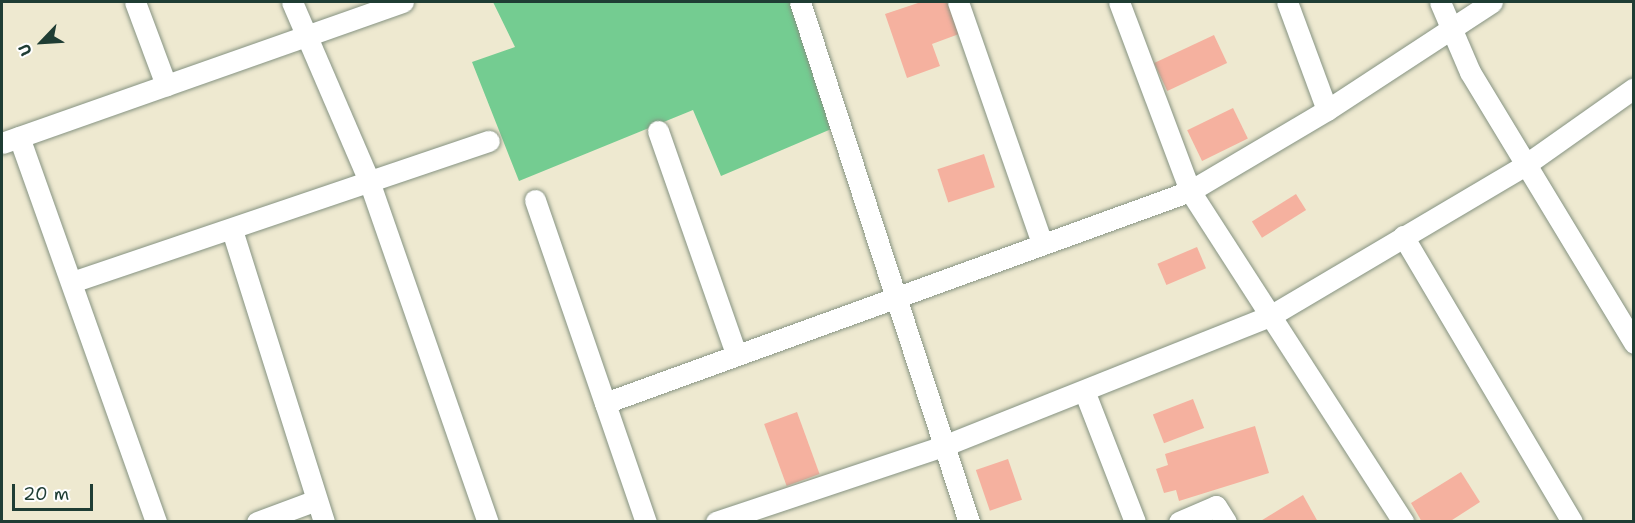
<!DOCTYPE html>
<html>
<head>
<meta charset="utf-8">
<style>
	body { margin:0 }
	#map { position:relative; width:1635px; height:523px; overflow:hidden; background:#eee9d0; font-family:"Shantell Sans",sans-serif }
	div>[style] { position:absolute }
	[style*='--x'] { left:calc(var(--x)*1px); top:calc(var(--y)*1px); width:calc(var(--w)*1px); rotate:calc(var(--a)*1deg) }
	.green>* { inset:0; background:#74cc91 }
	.building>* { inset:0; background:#f5b19f; transform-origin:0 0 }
	.roads { filter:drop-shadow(0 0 2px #869382) drop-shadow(0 0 2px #869382) }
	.street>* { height:21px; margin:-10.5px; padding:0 10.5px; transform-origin:10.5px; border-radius:10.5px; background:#fff }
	span { translate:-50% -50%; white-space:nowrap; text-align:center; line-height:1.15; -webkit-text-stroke:6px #fff; paint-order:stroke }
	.frame { position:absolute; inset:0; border:3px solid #1f3d34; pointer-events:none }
	.north { position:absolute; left:12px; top:12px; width:60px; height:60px; -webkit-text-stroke:4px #fff; paint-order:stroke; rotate:245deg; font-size:16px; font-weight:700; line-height:24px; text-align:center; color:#1f3d34 }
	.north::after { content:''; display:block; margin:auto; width:21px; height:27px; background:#1f3d34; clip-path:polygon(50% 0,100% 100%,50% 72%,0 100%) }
	.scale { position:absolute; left:12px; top:484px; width:81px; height:27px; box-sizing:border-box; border:3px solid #1f3d34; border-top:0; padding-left:8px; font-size:18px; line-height:21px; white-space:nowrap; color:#1f3d34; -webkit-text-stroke:4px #fff; paint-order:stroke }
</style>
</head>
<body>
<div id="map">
	<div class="green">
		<i style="clip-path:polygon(493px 2px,803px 2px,836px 127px,721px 176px,693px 110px,519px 181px,472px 62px,515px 47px)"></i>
	</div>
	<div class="building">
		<i style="clip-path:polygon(921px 2px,947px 2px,959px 34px,932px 44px,940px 66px,907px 78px,885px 14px)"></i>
		<i style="left:1214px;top:35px;width:31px;height:66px;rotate:65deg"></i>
		<i style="left:1233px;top:108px;width:34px;height:51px;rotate:64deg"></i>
		<i style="left:984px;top:154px;width:35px;height:49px;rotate:72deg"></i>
		<i style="left:1296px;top:194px;width:19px;height:52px;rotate:58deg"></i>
		<i style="left:1197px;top:247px;width:23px;height:43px;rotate:67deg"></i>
		<i style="left:1193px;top:399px;width:31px;height:43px;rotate:69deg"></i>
		<i style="left:797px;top:412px;width:66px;height:35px;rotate:70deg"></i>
		<i style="clip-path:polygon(1255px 426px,1269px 473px,1179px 501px,1176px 490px,1164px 493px,1156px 469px,1168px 465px,1165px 454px)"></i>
		<i style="left:1008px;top:459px;width:43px;height:34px;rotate:71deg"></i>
		<i style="clip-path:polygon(1461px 472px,1480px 502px,1449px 522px,1422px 522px,1411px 503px)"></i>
		<i style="clip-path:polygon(1303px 495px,1318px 522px,1259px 522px)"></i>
	</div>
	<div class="roads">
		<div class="street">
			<i style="--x:135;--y:2;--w:89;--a:69.5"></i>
			<i style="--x:292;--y:2;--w:195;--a:66.7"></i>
			<i style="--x:369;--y:181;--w:361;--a:70.8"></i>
			<i style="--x:800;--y:2;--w:547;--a:72"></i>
			<i style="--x:958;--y:2;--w:253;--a:70.8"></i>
			<i style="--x:1119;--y:2;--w:202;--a:69.4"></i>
			<i style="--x:1190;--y:191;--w:394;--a:57.2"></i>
			<i style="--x:1287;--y:2;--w:115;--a:69.7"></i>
			<i style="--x:1440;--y:2;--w:76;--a:66.8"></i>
			<i style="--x:1470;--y:72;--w:317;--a:58.8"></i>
			<i style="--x:658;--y:131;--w:236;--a:70.7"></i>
			<i style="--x:19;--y:137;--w:409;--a:70.4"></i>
			<i style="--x:2;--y:143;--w:425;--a:-19.4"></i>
			<i style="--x:535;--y:200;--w:341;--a:71"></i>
			<i style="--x:232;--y:230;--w:306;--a:72.5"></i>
			<i style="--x:1403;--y:236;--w:332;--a:59.4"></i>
			<i style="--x:72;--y:282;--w:440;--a:-18.7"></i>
			<i style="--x:1085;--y:393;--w:138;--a:68.8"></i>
			<i style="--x:605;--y:403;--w:622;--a:-19.92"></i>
			<i style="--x:1190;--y:191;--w:159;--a:-30.6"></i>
			<i style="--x:1327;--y:110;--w:197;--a:-33.2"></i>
			<i style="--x:257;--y:522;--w:63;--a:-20.4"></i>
			<i style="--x:716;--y:522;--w:239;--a:-18.5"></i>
			<i style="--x:943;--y:446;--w:352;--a:-21.7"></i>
			<i style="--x:1270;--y:316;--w:296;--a:-30.6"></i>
			<i style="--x:1525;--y:165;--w:133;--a:-35.2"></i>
			<i style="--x:1179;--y:522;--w:40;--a:-23.4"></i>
			<i style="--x:1216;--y:506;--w:19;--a:58"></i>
		</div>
	</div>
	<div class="frame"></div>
	<div class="north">U</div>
	<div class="scale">20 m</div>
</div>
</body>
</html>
